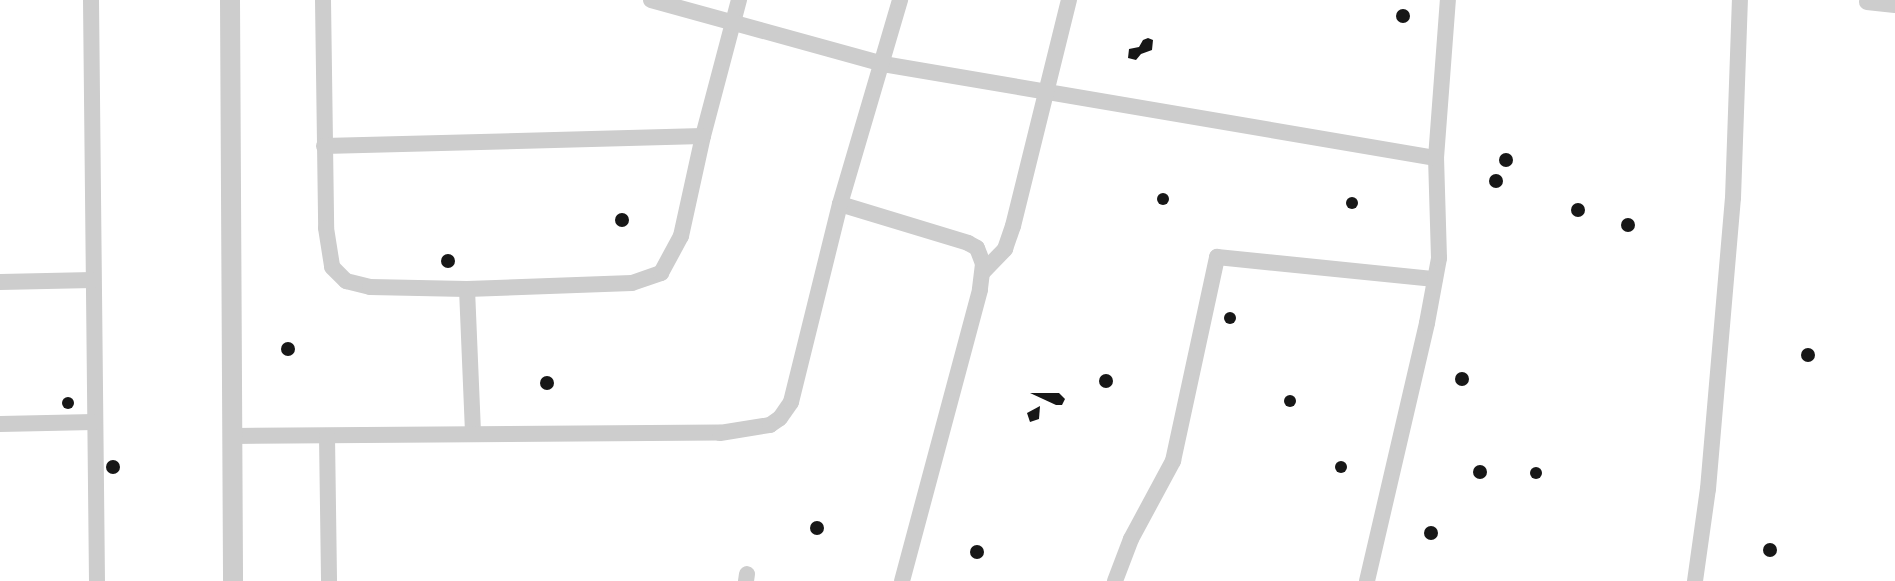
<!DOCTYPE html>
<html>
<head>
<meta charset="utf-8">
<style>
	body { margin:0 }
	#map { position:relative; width:1895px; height:581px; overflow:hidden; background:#fff; font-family:Arial,sans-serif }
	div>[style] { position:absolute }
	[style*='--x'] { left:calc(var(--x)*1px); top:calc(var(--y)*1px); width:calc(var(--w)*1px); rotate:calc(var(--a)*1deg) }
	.building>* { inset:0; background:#171717 }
	.round { border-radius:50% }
	.minor>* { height:16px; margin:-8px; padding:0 8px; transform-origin:8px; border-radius:8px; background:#cdcdcd }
	.tertiary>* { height:20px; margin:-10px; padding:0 10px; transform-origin:10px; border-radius:10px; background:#cdcdcd }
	span { translate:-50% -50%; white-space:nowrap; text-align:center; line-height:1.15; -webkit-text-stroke:5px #fff; paint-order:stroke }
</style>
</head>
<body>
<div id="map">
	<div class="building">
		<i class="round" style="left:1396px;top:9px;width:14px;height:14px"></i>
		<i style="clip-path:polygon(1148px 38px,1153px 40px,1152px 50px,1141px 54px,1136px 60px,1128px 58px,1129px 49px,1139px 47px,1143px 40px)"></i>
		<i class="round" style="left:1499px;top:153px;width:14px;height:14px"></i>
		<i class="round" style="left:1489px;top:174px;width:14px;height:14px"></i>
		<i class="round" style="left:1157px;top:193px;width:12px;height:12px"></i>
		<i class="round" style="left:1346px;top:197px;width:12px;height:12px"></i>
		<i class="round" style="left:1571px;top:203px;width:14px;height:14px"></i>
		<i class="round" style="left:615px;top:213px;width:14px;height:14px"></i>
		<i class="round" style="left:1621px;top:218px;width:14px;height:14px"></i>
		<i class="round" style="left:441px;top:254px;width:14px;height:14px"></i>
		<i class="round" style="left:1224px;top:312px;width:12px;height:12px"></i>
		<i class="round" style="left:281px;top:342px;width:14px;height:14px"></i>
		<i class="round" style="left:1801px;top:348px;width:14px;height:14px"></i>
		<i class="round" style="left:1455px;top:372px;width:14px;height:14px"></i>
		<i class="round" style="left:1099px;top:374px;width:14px;height:14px"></i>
		<i class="round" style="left:540px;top:376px;width:14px;height:14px"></i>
		<i style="clip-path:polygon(1030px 393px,1059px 393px,1065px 399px,1062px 405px,1056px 405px)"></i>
		<i class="round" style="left:1284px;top:395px;width:12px;height:12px"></i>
		<i class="round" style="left:62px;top:397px;width:12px;height:12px"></i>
		<i style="clip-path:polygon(1040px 406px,1039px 419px,1030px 422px,1027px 413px)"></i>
		<i class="round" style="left:106px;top:460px;width:14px;height:14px"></i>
		<i class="round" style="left:1335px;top:461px;width:12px;height:12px"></i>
		<i class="round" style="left:1473px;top:465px;width:14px;height:14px"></i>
		<i class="round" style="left:1530px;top:467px;width:12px;height:12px"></i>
		<i class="round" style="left:810px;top:521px;width:14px;height:14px"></i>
		<i class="round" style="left:1424px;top:526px;width:14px;height:14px"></i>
		<i class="round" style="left:1763px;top:543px;width:14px;height:14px"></i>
		<i class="round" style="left:970px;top:545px;width:14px;height:14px"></i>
	</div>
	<div class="minor">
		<i style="--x:91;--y:0;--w:581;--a:89.41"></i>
		<i style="--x:323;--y:0;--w:228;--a:89.2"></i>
		<i style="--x:326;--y:228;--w:39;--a:81"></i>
		<i style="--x:332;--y:267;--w:20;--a:45"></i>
		<i style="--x:346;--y:281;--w:25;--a:14"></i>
		<i style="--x:370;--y:287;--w:97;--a:1.2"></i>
		<i style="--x:467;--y:289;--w:165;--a:-2.1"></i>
		<i style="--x:632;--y:283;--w:31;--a:-19"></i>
		<i style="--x:661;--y:273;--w:42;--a:-61.6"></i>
		<i style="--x:681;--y:236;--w:102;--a:-77.6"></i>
		<i style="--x:703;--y:136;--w:141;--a:-75.2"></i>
		<i style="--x:651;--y:0;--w:241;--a:15.4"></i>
		<i style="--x:883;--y:64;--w:561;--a:9.65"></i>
		<i style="--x:1867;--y:2;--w:28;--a:6"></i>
		<i style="--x:324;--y:146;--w:379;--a:-1.5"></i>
		<i style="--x:840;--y:204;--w:134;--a:16.9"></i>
		<i style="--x:968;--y:243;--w:10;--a:29"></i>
		<i style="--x:977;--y:248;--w:17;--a:69"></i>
		<i style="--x:983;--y:264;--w:26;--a:97"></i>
		<i style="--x:980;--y:290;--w:301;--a:105"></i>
		<i style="--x:983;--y:272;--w:32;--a:-46"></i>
		<i style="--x:1005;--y:249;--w:24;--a:-71"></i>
		<i style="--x:1013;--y:226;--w:233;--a:-76.1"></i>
		<i style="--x:0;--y:282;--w:93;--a:-1.2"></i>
		<i style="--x:467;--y:289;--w:145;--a:87.6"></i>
		<i style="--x:0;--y:424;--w:94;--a:-1.2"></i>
		<i style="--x:234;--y:436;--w:486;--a:-0.4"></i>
		<i style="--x:720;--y:433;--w:51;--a:-9.1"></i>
		<i style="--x:770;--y:425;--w:12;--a:-35"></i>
		<i style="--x:780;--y:418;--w:19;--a:-55"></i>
		<i style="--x:791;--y:402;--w:204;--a:-76.1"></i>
		<i style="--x:840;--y:204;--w:213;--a:-73.6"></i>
		<i style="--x:327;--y:436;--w:145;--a:89.2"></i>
		<i style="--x:746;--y:581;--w:7;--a:-82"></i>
		<i style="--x:1115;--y:581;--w:45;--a:-69.1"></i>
		<i style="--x:1131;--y:539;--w:89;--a:-61.7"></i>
		<i style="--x:1173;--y:461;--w:209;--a:-77.8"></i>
		<i style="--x:1217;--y:257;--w:219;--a:5.8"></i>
		<i style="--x:1367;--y:581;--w:265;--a:-76.9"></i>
		<i style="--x:1427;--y:323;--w:66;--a:-79.5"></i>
		<i style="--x:1439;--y:258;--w:100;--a:-91.7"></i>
		<i style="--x:1436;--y:158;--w:158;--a:-85.7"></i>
		<i style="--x:1695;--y:581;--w:93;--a:-82"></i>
		<i style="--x:1708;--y:489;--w:292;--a:-85.1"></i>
		<i style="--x:1733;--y:198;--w:198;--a:-88"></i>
	</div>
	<div class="tertiary">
		<i style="--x:230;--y:0;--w:581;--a:89.7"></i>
	</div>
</div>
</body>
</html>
